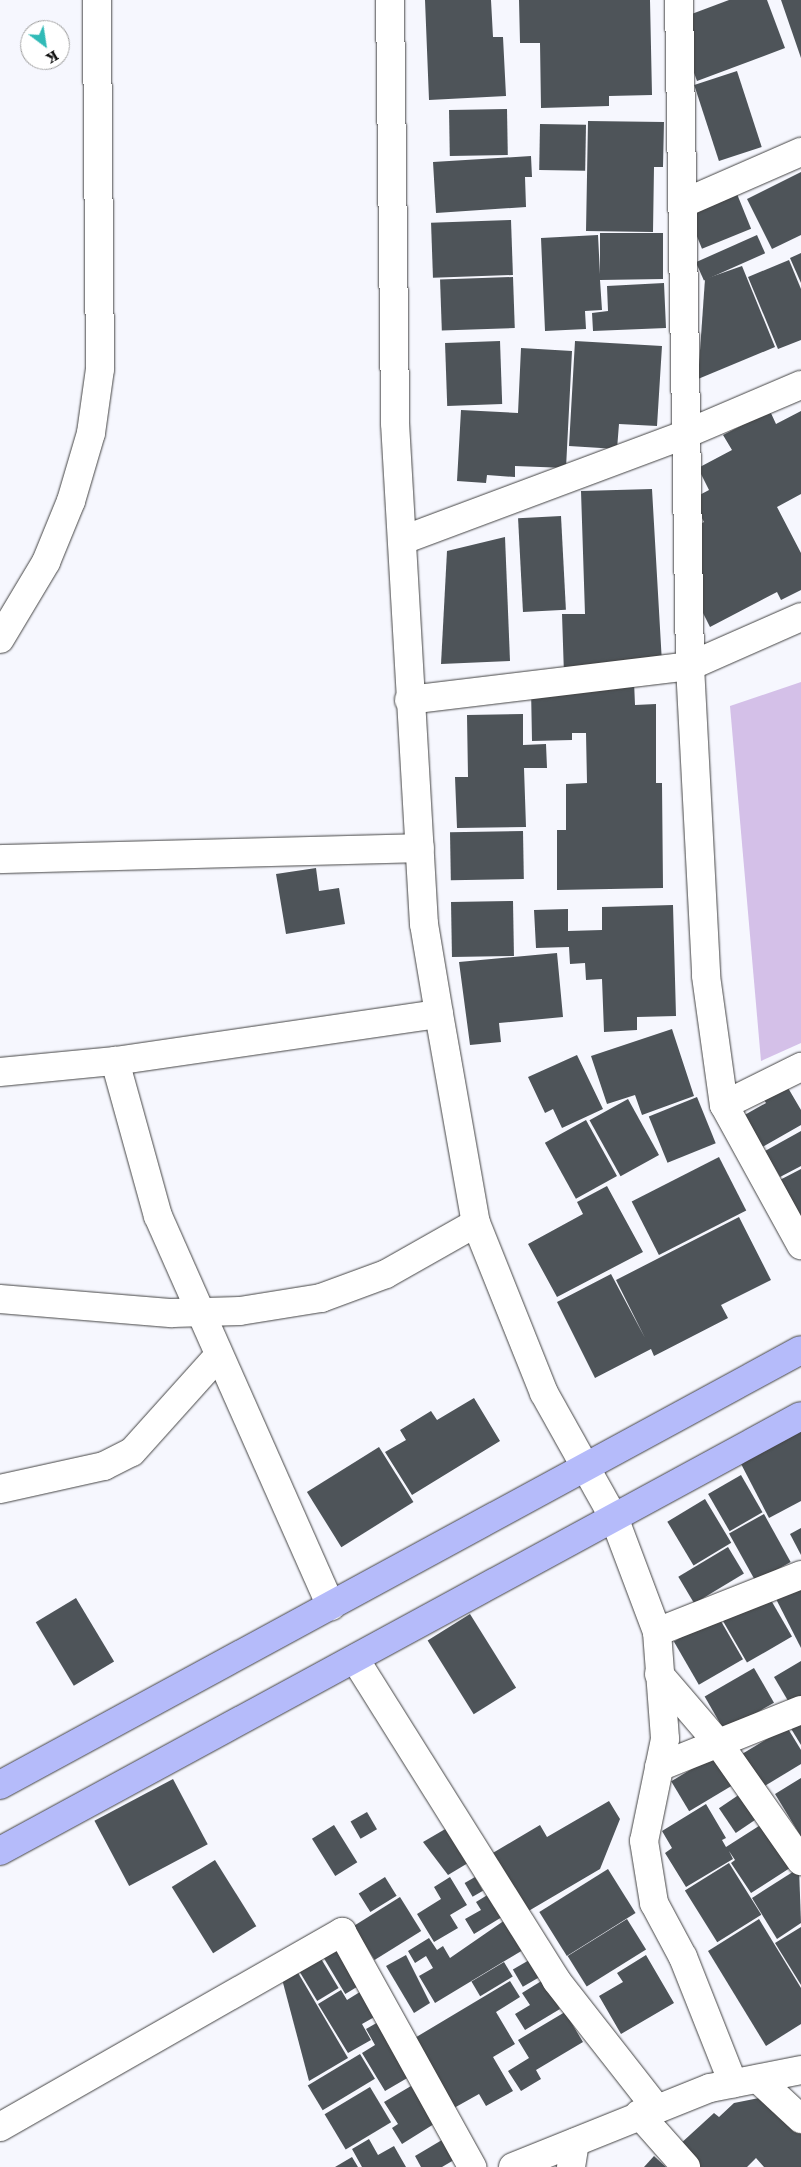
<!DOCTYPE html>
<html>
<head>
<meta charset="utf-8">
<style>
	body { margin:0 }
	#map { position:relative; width:801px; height:2167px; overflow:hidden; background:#f6f7fe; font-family:"Roboto Serif",serif }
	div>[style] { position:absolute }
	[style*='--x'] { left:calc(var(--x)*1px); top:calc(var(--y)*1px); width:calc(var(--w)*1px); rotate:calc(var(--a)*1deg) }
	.green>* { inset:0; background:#d4c0e8 }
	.building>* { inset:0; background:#4e5459; transform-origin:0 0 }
	.roads { filter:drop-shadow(0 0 1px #444) drop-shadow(0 0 1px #444) }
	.minor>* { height:28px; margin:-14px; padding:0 14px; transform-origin:14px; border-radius:14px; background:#fff }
	.tertiary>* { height:28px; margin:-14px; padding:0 14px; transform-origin:14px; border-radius:14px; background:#fff }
	.secondary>* { height:28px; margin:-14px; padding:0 14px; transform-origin:14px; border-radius:14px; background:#b5bbfa }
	span { translate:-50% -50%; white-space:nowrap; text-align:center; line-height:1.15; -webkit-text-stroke:5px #fff; paint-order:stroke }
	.north { position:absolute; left:20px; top:20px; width:50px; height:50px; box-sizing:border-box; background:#fff; border:1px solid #a0a0a0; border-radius:50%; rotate:149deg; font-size:14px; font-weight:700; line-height:20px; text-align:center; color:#111 }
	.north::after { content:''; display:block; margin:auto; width:18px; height:22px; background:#30bab7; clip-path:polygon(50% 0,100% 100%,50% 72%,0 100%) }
</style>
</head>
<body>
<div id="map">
	<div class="green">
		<i style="clip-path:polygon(801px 682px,801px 1043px,761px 1061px,730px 706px)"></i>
	</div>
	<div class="building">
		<i style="clip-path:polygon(425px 0,491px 0,493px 37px,503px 37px,506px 96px,429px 100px)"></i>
		<i style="clip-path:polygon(519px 0,650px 0,652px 95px,609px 96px,609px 106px,541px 108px,540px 43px,520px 43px)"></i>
		<i style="clip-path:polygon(729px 0,767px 0,785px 48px,697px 81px,686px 51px,689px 15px)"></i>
		<i style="clip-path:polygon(781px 0,801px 0,801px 58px)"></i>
		<i style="left:737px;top:71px;width:80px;height:45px;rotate:72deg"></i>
		<i style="left:507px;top:109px;width:46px;height:58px;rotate:89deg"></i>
		<i style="clip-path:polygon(588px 121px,664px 122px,663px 167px,654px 167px,653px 232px,586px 231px)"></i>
		<i style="left:540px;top:124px;width:46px;height:46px;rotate:1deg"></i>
		<i style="clip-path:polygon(531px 156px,532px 177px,525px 177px,526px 207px,436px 213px,433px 162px)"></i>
		<i style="clip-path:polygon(801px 172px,801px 235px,772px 249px,747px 199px)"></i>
		<i style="left:735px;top:189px;width:43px;height:53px;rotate:68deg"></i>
		<i style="left:511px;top:220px;width:55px;height:80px;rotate:88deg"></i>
		<i style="clip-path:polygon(600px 233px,663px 233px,663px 279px,600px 280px,602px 310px,585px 311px,586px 329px,545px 331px,541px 238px,598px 235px,600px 274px)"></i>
		<i style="left:757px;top:235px;width:20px;height:67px;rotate:66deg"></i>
		<i style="clip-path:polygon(801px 253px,801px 283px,790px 258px)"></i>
		<i style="clip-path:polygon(789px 260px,801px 289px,801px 340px,778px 349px,748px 277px)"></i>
		<i style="clip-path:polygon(742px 266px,775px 347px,698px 379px,705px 279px)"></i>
		<i style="left:513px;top:277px;width:51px;height:73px;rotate:88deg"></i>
		<i style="clip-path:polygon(664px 283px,666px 328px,593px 331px,592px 313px,608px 311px,607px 286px)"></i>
		<i style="left:500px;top:341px;width:63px;height:55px;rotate:88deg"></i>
		<i style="clip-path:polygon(575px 341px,662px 346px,657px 426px,619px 424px,617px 449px,569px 446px)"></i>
		<i style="clip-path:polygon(521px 348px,572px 351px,566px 468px,515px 466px,515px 477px,487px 475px,486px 483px,457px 481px,461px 410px,518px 413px)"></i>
		<i style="clip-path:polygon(770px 411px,776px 424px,801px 411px,801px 494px,777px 507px,801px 553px,801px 590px,781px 600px,777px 592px,710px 627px,693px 593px,689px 530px,704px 522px,692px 499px,709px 490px,698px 468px,732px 450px,723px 435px)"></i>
		<i style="clip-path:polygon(652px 489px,662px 663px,564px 675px,562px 614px,585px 614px,581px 491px)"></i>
		<i style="left:561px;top:516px;width:94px;height:43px;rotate:87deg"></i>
		<i style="clip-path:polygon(505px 537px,510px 661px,441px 664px,447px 551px)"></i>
		<i style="clip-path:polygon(634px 681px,635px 705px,656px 704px,656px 783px,662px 783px,663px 888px,557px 890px,557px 830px,566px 830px,566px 784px,587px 783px,586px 733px,572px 733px,572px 740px,532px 741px,531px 688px)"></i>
		<i style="clip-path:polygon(523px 714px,523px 745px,546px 744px,547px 768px,524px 768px,526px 827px,457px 828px,455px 777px,468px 777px,467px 715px)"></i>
		<i style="left:523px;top:831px;width:48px;height:73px;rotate:89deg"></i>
		<i style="clip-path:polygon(316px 868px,319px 891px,339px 888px,345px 924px,286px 934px,276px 874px)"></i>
		<i style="left:513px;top:901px;width:55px;height:62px;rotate:89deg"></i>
		<i style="clip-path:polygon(673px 905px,676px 1016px,637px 1017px,637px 1030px,604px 1032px,602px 979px,586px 980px,585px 963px,570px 964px,569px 947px,536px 948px,534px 910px,568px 909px,568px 931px,602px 930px,602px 907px)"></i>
		<i style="clip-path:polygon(557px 953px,563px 1017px,499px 1023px,501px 1042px,470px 1045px,459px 962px)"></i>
		<i style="clip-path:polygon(672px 1029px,694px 1096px,642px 1115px,635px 1095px,607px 1104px,591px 1056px)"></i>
		<i style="clip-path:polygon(577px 1055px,603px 1109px,562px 1128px,553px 1109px,545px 1113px,528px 1077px)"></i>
		<i style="clip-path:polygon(784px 1081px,801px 1110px,801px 1125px,759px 1149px,741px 1117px,766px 1103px,761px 1095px)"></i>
		<i style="left:697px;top:1097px;width:50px;height:52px;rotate:68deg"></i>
		<i style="left:628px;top:1099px;width:64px;height:44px;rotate:61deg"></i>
		<i style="left:586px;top:1120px;width:64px;height:47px;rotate:61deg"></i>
		<i style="clip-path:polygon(801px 1131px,801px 1166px,780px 1177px,765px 1151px)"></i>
		<i style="left:719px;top:1157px;width:60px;height:98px;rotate:63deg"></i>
		<i style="clip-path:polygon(801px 1169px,801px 1234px,774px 1183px)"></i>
		<i style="clip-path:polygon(607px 1186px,643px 1252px,557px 1297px,528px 1244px,583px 1214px,577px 1202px)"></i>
		<i style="clip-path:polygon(739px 1217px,771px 1280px,721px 1305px,728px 1318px,654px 1356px,651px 1349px,595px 1378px,557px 1302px,611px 1274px,645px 1338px,616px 1280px)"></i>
		<i style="clip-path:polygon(474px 1398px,500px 1441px,412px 1495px,385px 1452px,406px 1440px,400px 1430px,431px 1411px,437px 1420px)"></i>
		<i style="clip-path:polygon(801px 1427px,801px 1501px,769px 1518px,739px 1460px)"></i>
		<i style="left:379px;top:1447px;width:65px;height:85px;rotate:58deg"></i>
		<i style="left:741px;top:1475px;width:43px;height:38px;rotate:60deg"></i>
		<i style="left:705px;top:1499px;width:51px;height:44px;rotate:59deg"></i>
		<i style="left:764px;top:1514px;width:55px;height:40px;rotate:61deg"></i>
		<i style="clip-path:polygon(801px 1528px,801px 1555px,790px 1534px)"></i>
		<i style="left:728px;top:1547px;width:31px;height:58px;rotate:59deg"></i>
		<i style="clip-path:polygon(801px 1581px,801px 1648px,774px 1595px)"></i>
		<i style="left:768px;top:1595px;width:48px;height:52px;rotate:60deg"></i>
		<i style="left:76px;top:1598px;width:74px;height:47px;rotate:59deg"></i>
		<i style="left:470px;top:1614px;width:87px;height:50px;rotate:58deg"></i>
		<i style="left:718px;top:1616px;width:50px;height:51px;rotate:60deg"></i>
		<i style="clip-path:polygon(801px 1661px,801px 1707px,794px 1711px,774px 1677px)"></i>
		<i style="left:754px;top:1668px;width:40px;height:57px;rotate:60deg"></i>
		<i style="clip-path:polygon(801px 1720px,801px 1745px,790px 1727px)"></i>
		<i style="clip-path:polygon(787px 1727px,801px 1750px,801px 1764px,763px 1787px,742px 1754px)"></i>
		<i style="left:720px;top:1752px;width:35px;height:57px;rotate:59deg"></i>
		<i style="clip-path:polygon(801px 1778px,801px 1845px,796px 1837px,800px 1835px,775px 1794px)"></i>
		<i style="left:173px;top:1779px;width:74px;height:89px;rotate:62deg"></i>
		<i style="left:743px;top:1792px;width:30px;height:29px;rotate:56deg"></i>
		<i style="clip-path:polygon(609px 1801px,620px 1819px,600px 1869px,520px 1916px,486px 1857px,540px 1825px,547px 1837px)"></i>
		<i style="clip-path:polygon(706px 1804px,726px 1838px,722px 1840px,726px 1847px,765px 1822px,793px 1866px,751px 1893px,731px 1863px,735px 1860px,729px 1851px,733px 1859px,686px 1887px,665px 1853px,672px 1848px,662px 1831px)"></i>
		<i style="left:367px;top:1812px;width:20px;height:19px;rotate:60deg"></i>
		<i style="left:334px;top:1825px;width:44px;height:26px;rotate:58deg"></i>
		<i style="clip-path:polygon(447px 1828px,468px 1863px,448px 1875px,423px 1842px)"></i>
		<i style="left:215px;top:1860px;width:78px;height:51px;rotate:58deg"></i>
		<i style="left:729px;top:1863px;width:61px;height:52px;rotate:58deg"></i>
		<i style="clip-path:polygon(799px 1868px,801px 1923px,777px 1939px,752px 1898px)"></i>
		<i style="left:608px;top:1869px;width:52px;height:81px;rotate:58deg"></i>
		<i style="left:385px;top:1877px;width:22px;height:31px;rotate:58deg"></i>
		<i style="clip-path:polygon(450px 1877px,467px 1905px,450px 1915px,458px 1928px,434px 1942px,417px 1914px,441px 1899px,434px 1887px)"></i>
		<i style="left:475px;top:1877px;width:16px;height:12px;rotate:60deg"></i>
		<i style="clip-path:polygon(489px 1894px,502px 1917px,474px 1934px,465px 1919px,481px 1910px,476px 1902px)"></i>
		<i style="left:400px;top:1897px;width:40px;height:55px;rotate:58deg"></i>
		<i style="left:627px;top:1919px;width:36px;height:70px;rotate:58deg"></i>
		<i style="clip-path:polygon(759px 1919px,801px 1988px,801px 2024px,766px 2046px,708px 1951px)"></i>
		<i style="clip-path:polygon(505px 1920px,523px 1950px,435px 2003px,419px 1976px,433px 1968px,426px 1956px,415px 1963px,408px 1951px,429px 1938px,437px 1950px,443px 1946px,450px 1958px)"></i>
		<i style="clip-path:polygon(801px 1927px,801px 1985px,775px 1943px)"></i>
		<i style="left:341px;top:1944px;width:45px;height:22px;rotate:59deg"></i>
		<i style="left:317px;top:1952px;width:42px;height:25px;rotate:59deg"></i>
		<i style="clip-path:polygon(406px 1955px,430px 2003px,414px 2013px,386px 1966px)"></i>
		<i style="clip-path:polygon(646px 1955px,674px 2003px,621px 2034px,599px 1996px,623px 1982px,617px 1973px)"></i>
		<i style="left:531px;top:1959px;width:20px;height:21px;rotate:60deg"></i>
		<i style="left:504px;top:1962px;width:17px;height:38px;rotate:59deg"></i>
		<i style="clip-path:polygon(297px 1971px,348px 2058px,309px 2081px,282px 1979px)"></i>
		<i style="clip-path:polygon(543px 1980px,560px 2009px,525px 2030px,515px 2014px,530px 2005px,522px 1993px)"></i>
		<i style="clip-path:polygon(510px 1981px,520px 1997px,496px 2012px,515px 2044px,493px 2057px,513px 2091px,486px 2106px,479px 2094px,454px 2108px,413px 2039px)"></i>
		<i style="clip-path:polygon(341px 1990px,347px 2000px,363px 1990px,378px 2015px,362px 2024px,371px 2040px,348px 2053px,318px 2004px)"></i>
		<i style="clip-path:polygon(565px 2012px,583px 2042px,536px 2070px,541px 2079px,521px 2091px,508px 2071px,529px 2058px,518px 2040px)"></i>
		<i style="clip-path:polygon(380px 2021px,409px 2077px,385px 2091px,362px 2053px,375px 2045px,366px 2029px)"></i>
		<i style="left:360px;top:2054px;width:29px;height:61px;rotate:59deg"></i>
		<i style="clip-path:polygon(411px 2086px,434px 2124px,402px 2144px,392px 2128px,398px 2124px,384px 2102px)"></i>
		<i style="left:370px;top:2087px;width:41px;height:53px;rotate:59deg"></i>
		<i style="clip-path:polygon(769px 2096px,801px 2123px,801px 2167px,764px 2167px,756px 2158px,747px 2167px,699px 2167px,679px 2145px,714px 2113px,719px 2117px,734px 2103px)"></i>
		<i style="clip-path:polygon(447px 2137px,459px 2157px,442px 2167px,421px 2167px,415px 2156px)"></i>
		<i style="clip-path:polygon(369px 2139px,378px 2155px,394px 2146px,406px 2167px,362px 2167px,352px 2149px)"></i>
		<i style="clip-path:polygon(654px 2156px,666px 2167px,644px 2167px)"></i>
		<i style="clip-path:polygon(352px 2157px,358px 2167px,335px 2167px)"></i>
	</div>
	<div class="roads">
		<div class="minor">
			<i style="--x:679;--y:0;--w:666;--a:89.05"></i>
			<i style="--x:690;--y:666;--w:310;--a:87"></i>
			<i style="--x:706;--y:976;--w:130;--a:82.1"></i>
			<i style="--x:724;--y:1105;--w:160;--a:61.2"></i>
			<i style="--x:684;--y:203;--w:128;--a:-23.6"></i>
			<i style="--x:403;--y:540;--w:302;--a:-20.5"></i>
			<i style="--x:686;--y:434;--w:125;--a:-23.1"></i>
			<i style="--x:0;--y:639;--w:90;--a:-59.1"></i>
			<i style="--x:46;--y:562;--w:66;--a:-67.7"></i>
			<i style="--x:71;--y:501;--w:71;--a:-73.6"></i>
			<i style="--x:91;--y:433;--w:65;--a:-82"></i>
			<i style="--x:100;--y:369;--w:369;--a:-90.5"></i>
			<i style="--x:409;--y:700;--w:283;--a:-6.9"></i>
			<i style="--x:690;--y:666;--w:121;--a:-23.8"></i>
			<i style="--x:0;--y:859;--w:420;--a:-1.5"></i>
			<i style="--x:115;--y:1061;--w:161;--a:74.5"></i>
			<i style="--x:158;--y:1216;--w:427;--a:66.1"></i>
			<i style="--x:0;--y:1072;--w:116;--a:-5.5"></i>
			<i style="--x:115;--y:1061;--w:327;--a:-8.3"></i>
			<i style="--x:724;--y:1105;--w:86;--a:-26.3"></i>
			<i style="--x:0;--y:1299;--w:173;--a:4.7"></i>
			<i style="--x:172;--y:1313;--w:68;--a:-1.7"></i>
			<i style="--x:240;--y:1311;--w:82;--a:-9.1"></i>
			<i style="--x:321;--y:1298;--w:69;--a:-20.3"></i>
			<i style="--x:386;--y:1274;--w:103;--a:-29.5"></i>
			<i style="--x:0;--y:1489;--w:107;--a:-12.5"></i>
			<i style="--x:104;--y:1466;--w:31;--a:-27"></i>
			<i style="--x:132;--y:1452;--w:129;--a:-48.1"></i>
			<i style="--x:657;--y:1632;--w:155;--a:-21.6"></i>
			<i style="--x:355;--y:1659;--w:379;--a:57.9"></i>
			<i style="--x:556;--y:1980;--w:164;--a:51.9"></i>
			<i style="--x:659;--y:1674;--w:92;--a:49.4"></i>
			<i style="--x:719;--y:1744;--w:143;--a:55"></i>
			<i style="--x:659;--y:1767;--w:153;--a:-21.9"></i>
			<i style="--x:758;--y:2079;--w:59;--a:42.9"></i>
			<i style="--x:639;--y:2114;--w:71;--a:48.4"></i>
			<i style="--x:0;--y:2127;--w:394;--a:-29.7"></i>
			<i style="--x:342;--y:1932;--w:269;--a:61"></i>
			<i style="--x:571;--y:2167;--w:25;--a:-81"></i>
		</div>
		<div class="tertiary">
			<i style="--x:390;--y:0;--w:423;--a:89.3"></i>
			<i style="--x:395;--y:423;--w:502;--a:86.69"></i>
			<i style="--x:424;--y:924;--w:91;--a:80.5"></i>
			<i style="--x:439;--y:1014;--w:212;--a:80"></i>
			<i style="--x:476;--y:1223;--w:183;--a:68.2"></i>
			<i style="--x:544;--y:1393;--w:145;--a:60.8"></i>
			<i style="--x:615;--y:1520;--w:120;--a:69.4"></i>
			<i style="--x:657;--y:1632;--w:107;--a:85.7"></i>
			<i style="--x:665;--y:1739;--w:104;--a:101.6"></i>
			<i style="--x:644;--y:1841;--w:63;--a:80.8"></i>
			<i style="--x:654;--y:1903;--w:61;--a:61.8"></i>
			<i style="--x:683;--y:1957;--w:136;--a:68.4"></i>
			<i style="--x:513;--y:2167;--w:212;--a:-21.9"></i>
			<i style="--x:710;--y:2088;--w:93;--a:-11.2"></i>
		</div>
		<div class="secondary">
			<i style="--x:0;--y:1785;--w:911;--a:-28.51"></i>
			<i style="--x:0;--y:1851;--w:911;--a:-28.51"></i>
		</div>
	</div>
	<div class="north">K</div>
</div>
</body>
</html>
